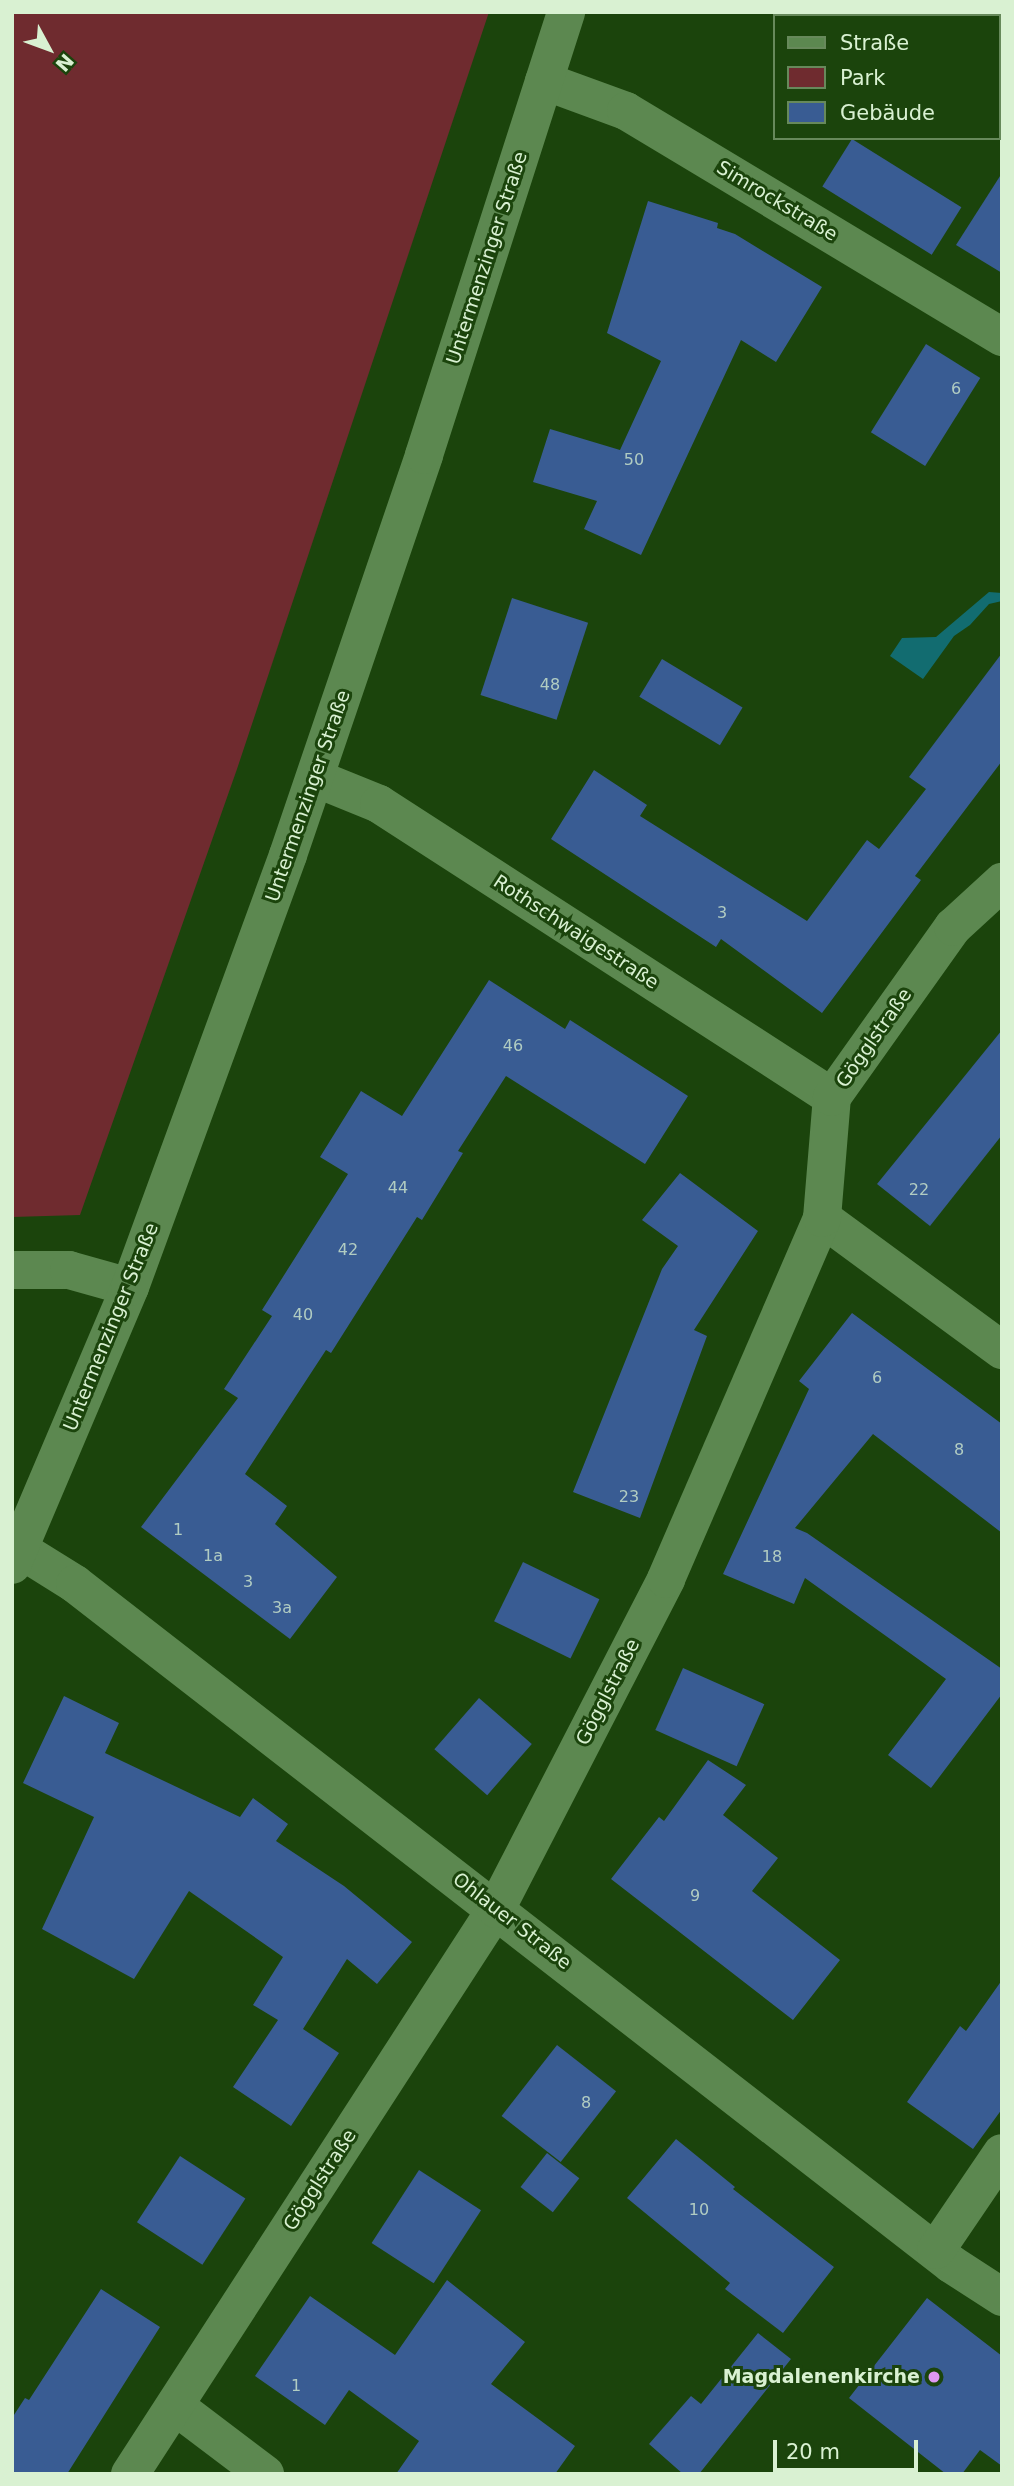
<!DOCTYPE html>
<html>
<head>
<meta charset="utf-8">
<style>
	body { margin:0 }
	#map { position:relative; width:1014px; height:2486px; overflow:hidden; background:#1b440c; font-family:"DejaVu Sans",sans-serif }
	div>[style] { position:absolute }
	[style*='--x'] { left:calc(var(--x)*1px); top:calc(var(--y)*1px); width:calc(var(--w)*1px); rotate:calc(var(--a)*1deg) }
	.green>* { inset:0; background:#6f2b2f }
	.water>* { inset:0; background:#126c70 }
	.building>* { inset:0; background:#395c93; transform-origin:0 0 }
	.minor>* { height:38px; margin:-19px; padding:0 19px; transform-origin:19px; border-radius:19px; background:#5c8850 }
	.dots>* { width:19px; height:19px; translate:-50% -50%; box-sizing:border-box; border:4px solid #1b440c; border-radius:50% }
	span { translate:-50% -50%; white-space:nowrap; text-align:center; line-height:1.15; -webkit-text-stroke:6px #1b440c; paint-order:stroke }
	.number-label { font-size:16px; color:#b1ccc2 }
	.number-label span { -webkit-text-stroke-width:0 }
	.street-label { font-size:19px; color:#d9f1d2 }
	.poi-label { font-size:19px; color:#d9f1d2; font-weight:700 }
	.right { translate:-100% -50%; text-align:right }
	.frame { position:absolute; inset:0; border:14px solid #d9f1d2; pointer-events:none }
	.legend { position:absolute; left:773px; top:14px; width:228px; height:126px; box-sizing:border-box; background:#1b440c; border:2px solid #67895b; margin:0; padding:9px 12px; list-style:none; font-size:21px; color:#d9f1d2 }
	.legend li { display:flex; align-items:center; gap:14px; height:35px }
	.legend b { width:35px; border:2px solid #67895b }
	.north { position:absolute; left:14px; top:14px; width:70px; height:70px; -webkit-text-stroke:5px #1b440c; paint-order:stroke; rotate:131deg; font-size:19px; font-weight:700; line-height:28px; text-align:center; color:#d9f1d2 }
	.north::after { content:''; display:block; margin:auto; width:24px; height:32px; background:#d9f1d2; clip-path:polygon(50% 0,100% 100%,50% 72%,0 100%) }
	.scale { position:absolute; left:773px; top:2440px; width:145px; height:32px; box-sizing:border-box; border:4px solid #d9f1d2; border-top:0; padding-left:9px; font-size:21px; line-height:24px; white-space:nowrap; color:#d9f1d2; -webkit-text-stroke:5px #1b440c; paint-order:stroke }
</style>
</head>
<body>
<div id="map">
	<div class="green">
		<i style="clip-path:polygon(12px 12px,489px 12px,237px 769px,80px 1215px,12px 1217px)"></i>
	</div>
	<div class="water">
		<i style="clip-path:polygon(989px 592px,1002px 593px,1002px 601px,989px 604px,970px 625px,954px 636px,923px 679px,890px 656px,902px 638px,936px 637px)"></i>
	</div>
	<div class="building">
		<i style="left:852px;top:139px;width:129px;height:56px;rotate:32deg"></i>
		<i style="clip-path:polygon(1002px 173px,1002px 273px,956px 245px)"></i>
		<i style="clip-path:polygon(648px 201px,718px 223px,717px 228px,735px 234px,822px 287px,776px 362px,741px 340px,641px 555px,584px 529px,597px 501px,533px 482px,550px 429px,620px 450px,661px 361px,607px 333px)"></i>
		<i style="left:926px;top:344px;width:64px;height:104px;rotate:32deg"></i>
		<i style="left:512px;top:598px;width:80px;height:102px;rotate:18deg"></i>
		<i style="clip-path:polygon(1002px 653px,1002px 761px,915px 876px,921px 880px,822px 1013px,721px 939px,716px 947px,551px 839px,594px 770px,647px 805px,640px 816px,807px 921px,867px 840px,879px 849px,926px 789px,909px 777px)"></i>
		<i style="left:662px;top:659px;width:94px;height:44px;rotate:31deg"></i>
		<i style="clip-path:polygon(489px 980px,565px 1029px,570px 1020px,688px 1096px,645px 1164px,506px 1076px,458px 1151px,463px 1153px,422px 1220px,417px 1217px,331px 1353px,326px 1350px,245px 1474px,287px 1506px,275px 1524px,337px 1577px,290px 1639px,141px 1527px,238px 1398px,224px 1389px,272px 1316px,262px 1310px,348px 1174px,320px 1157px,361px 1091px,402px 1116px)"></i>
		<i style="clip-path:polygon(1002px 1030px,1002px 1135px,930px 1226px,877px 1184px)"></i>
		<i style="clip-path:polygon(680px 1173px,758px 1231px,694px 1330px,707px 1336px,640px 1518px,573px 1492px,662px 1269px,678px 1246px,642px 1220px)"></i>
		<i style="clip-path:polygon(852px 1313px,1002px 1424px,1002px 1533px,873px 1434px,795px 1528px,807px 1533px,1002px 1669px,1002px 1694px,931px 1788px,888px 1755px,946px 1679px,805px 1578px,794px 1604px,723px 1574px,809px 1389px,799px 1381px)"></i>
		<i style="left:523px;top:1562px;width:85px;height:66px;rotate:26deg"></i>
		<i style="left:683px;top:1668px;width:89px;height:68px;rotate:24deg"></i>
		<i style="clip-path:polygon(64px 1696px,119px 1723px,105px 1753px,240px 1817px,253px 1798px,288px 1824px,276px 1841px,344px 1886px,412px 1942px,377px 1984px,347px 1959px,303px 2029px,339px 2053px,291px 2126px,233px 2087px,278px 2020px,253px 2005px,283px 1957px,189px 1891px,134px 1979px,42px 1929px,94px 1817px,23px 1783px)"></i>
		<i style="left:479px;top:1698px;width:70px;height:68px;rotate:41deg"></i>
		<i style="clip-path:polygon(708px 1760px,746px 1785px,723px 1815px,778px 1858px,752px 1891px,840px 1960px,793px 2020px,611px 1879px,659px 1817px,664px 1821px)"></i>
		<i style="clip-path:polygon(1002px 1980px,1002px 2109px,973px 2149px,907px 2102px,960px 2026px,966px 2031px)"></i>
		<i style="left:557px;top:2045px;width:75px;height:90px;rotate:38deg"></i>
		<i style="clip-path:polygon(676px 2139px,735px 2187px,733px 2189px,834px 2267px,783px 2333px,725px 2289px,730px 2283px,627px 2198px)"></i>
		<i style="left:547px;top:2153px;width:41px;height:43px;rotate:38deg"></i>
		<i style="left:180px;top:2156px;width:78px;height:79px;rotate:33deg"></i>
		<i style="left:419px;top:2170px;width:74px;height:87px;rotate:33deg"></i>
		<i style="clip-path:polygon(447px 2280px,525px 2342px,491px 2384px,575px 2446px,555px 2474px,396px 2474px,419px 2441px,349px 2390px,325px 2425px,255px 2376px,310px 2296px,395px 2355px)"></i>
		<i style="clip-path:polygon(101px 2289px,160px 2327px,67px 2474px,12px 2474px,12px 2418px,25px 2398px,29px 2400px)"></i>
		<i style="clip-path:polygon(927px 2298px,1002px 2356px,1002px 2466px,980px 2450px,962px 2474px,946px 2474px,849px 2398px)"></i>
		<i style="clip-path:polygon(758px 2333px,791px 2359px,699px 2474px,683px 2474px,649px 2444px,691px 2396px,701px 2404px)"></i>
	</div>
	<div class="minor">
		<i style="--x:544;--y:81;--w:87;--a:20.1"></i>
		<i style="--x:626;--y:111;--w:439;--a:31"></i>
		<i style="--x:315;--y:778;--w:69;--a:22.1"></i>
		<i style="--x:379;--y:804;--w:539;--a:32.89"></i>
		<i style="--x:822;--y:1218;--w:223;--a:36.3"></i>
		<i style="--x:12;--y:1270;--w:57;--a:0"></i>
		<i style="--x:69;--y:1270;--w:63;--a:15.6"></i>
		<i style="--x:19;--y:1549;--w:66;--a:32"></i>
		<i style="--x:75;--y:1584;--w:1109;--a:37.82"></i>
		<i style="--x:951;--y:2264;--w:61;--a:32.9"></i>
		<i style="--x:12;--y:1565;--w:302;--a:-67"></i>
		<i style="--x:130;--y:1287;--w:460;--a:-69.9"></i>
		<i style="--x:288;--y:855;--w:422;--a:-71.2"></i>
		<i style="--x:424;--y:455;--w:465;--a:-72.2"></i>
		<i style="--x:936;--y:2250;--w:117;--a:-55.8"></i>
		<i style="--x:175;--y:2406;--w:113;--a:37.1"></i>
		<i style="--x:130;--y:2474;--w:673;--a:-57.07"></i>
		<i style="--x:496;--y:1909;--w:371;--a:-62.7"></i>
		<i style="--x:666;--y:1579;--w:393;--a:-66.6"></i>
		<i style="--x:822;--y:1218;--w:121;--a:-85.3"></i>
		<i style="--x:832;--y:1097;--w:209;--a:-54.6"></i>
		<i style="--x:953;--y:927;--w:67;--a:-42.6"></i>
	</div>
	<div class="dots">
		<i style="left:934px;top:2377px;background:#df98f2"></i>
	</div>
	<div class="number-label">
		<span style="left:956px;top:389px">6</span>
		<span style="left:634px;top:460px">50</span>
		<span style="left:550px;top:685px">48</span>
		<span style="left:722px;top:913px">3</span>
		<span style="left:513px;top:1046px">46</span>
		<span style="left:398px;top:1188px">44</span>
		<span style="left:919px;top:1190px">22</span>
		<span style="left:348px;top:1250px">42</span>
		<span style="left:303px;top:1315px">40</span>
		<span style="left:877px;top:1378px">6</span>
		<span style="left:959px;top:1450px">8</span>
		<span style="left:629px;top:1497px">23</span>
		<span style="left:178px;top:1530px">1</span>
		<span style="left:213px;top:1556px">1a</span>
		<span style="left:772px;top:1557px">18</span>
		<span style="left:248px;top:1582px">3</span>
		<span style="left:282px;top:1608px">3a</span>
		<span style="left:695px;top:1896px">9</span>
		<span style="left:586px;top:2103px">8</span>
		<span style="left:699px;top:2210px">10</span>
		<span style="left:296px;top:2386px">1</span>
	</div>
	<div class="street-label">
		<span style="left:777px;top:201px;rotate:31deg">Simrockstraße</span>
		<span style="left:487px;top:258px;rotate:-72deg">Untermenzinger Straße</span>
		<span style="left:308px;top:796px;rotate:-71deg">Untermenzinger Straße</span>
		<span style="left:576px;top:932px;rotate:33deg">Rothschwaigestraße</span>
		<span style="left:874px;top:1038px;rotate:-55deg">Gögglstraße</span>
		<span style="left:111px;top:1327px;rotate:-68deg">Untermenzinger Straße</span>
		<span style="left:608px;top:1692px;rotate:-63deg">Gögglstraße</span>
		<span style="left:512px;top:1921px;rotate:38deg">Ohlauer Straße</span>
		<span style="left:320px;top:2180px;rotate:-57deg">Gögglstraße</span>
	</div>
	<div class="poi-label">
		<span class="right" style="left:920px;top:2377px">Magdalenenkirche</span>
	</div>
	<div class="frame"></div>
	<ul class="legend">
	<li><b style="height:9px;background:#5c8850"></b>Straße</li>
	<li><b style="height:19px;background:#6f2b2f"></b>Park</li>
	<li><b style="height:19px;background:#395c93"></b>Gebäude</li>
	</ul>
	<div class="north">N</div>
	<div class="scale">20 m</div>
</div>
</body>
</html>
